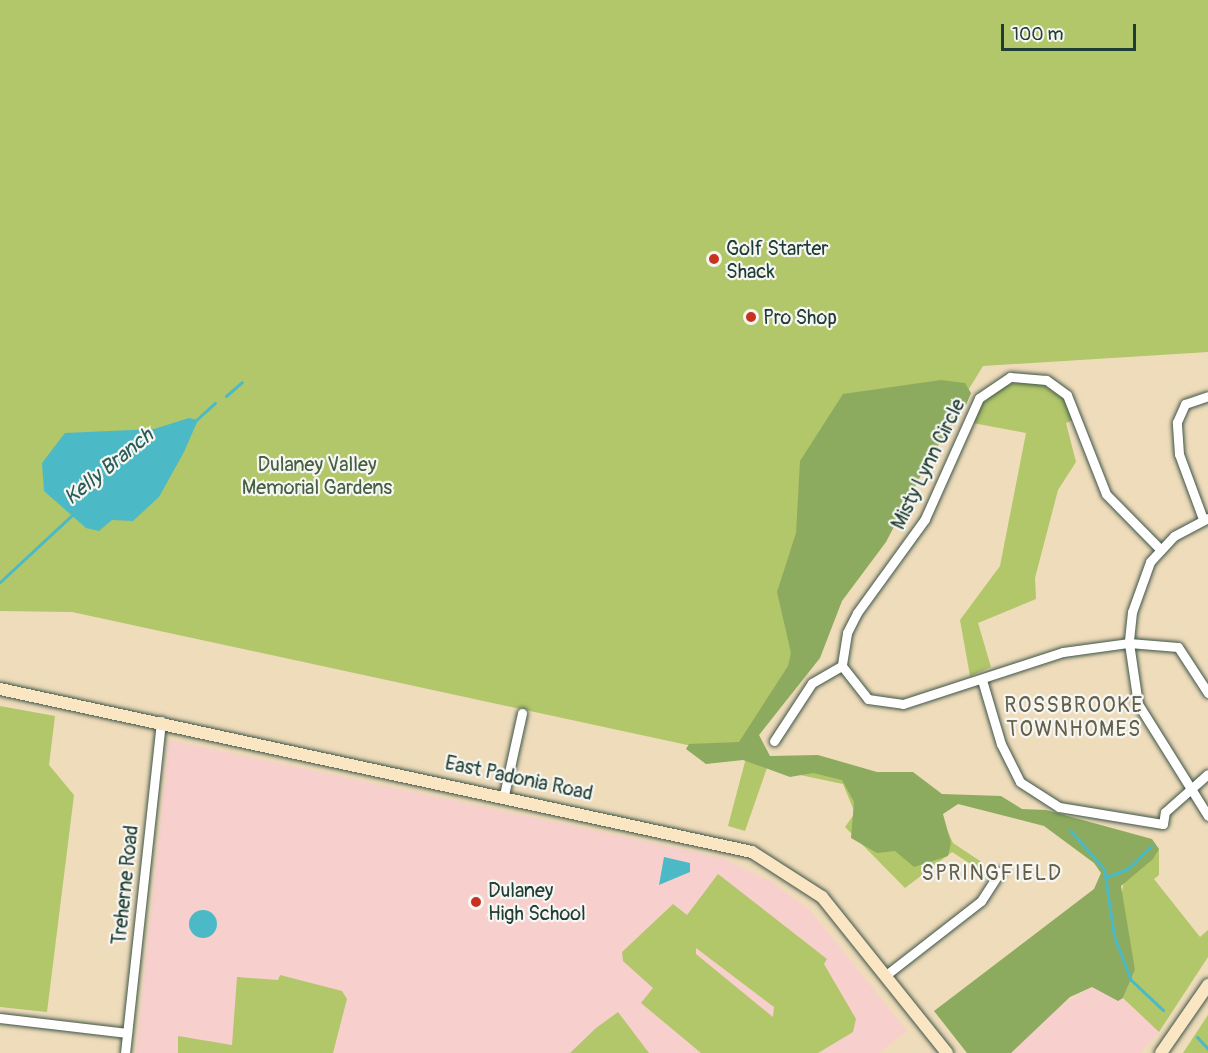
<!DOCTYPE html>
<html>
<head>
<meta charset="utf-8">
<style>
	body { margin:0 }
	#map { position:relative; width:1208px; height:1053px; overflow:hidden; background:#efdcbb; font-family:Pangolin,sans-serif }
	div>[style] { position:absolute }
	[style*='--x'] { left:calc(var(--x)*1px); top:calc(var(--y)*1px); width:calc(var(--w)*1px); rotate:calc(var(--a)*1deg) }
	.built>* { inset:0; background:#f7d0ce }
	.green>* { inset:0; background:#b2c66a }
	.forest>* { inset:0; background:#8dab5e }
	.water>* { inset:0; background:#4cbac6 }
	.round { border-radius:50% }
	.stream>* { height:3px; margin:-1.5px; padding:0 1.5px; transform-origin:1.5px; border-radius:1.5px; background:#4cbac6 }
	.roads { filter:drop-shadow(0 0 2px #3e5548) drop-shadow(0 0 2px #3e5548) }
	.street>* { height:9px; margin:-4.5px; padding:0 4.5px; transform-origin:4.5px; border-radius:4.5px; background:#fff }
	.secondary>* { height:12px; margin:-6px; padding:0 6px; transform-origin:6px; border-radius:6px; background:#fbe6c4 }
	.dots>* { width:16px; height:16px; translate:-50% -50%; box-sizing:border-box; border:3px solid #f6f6f2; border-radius:50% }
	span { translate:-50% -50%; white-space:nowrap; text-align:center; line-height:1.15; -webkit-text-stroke:4.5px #f6f6f2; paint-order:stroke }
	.poi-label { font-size:20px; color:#1f3d34 }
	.left { translate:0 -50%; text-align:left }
	.park-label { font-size:20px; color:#445f42 }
	.street-label { font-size:20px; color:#1f3d34 }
	.water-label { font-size:21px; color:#2a5c58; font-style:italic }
	.neighbourhood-label { font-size:21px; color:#645f4b; letter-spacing:1.5px }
	.scale { position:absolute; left:1001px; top:24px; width:135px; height:27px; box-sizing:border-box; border:3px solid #1f3d34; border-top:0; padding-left:8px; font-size:18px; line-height:21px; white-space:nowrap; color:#1f3d34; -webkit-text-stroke:4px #f6f6f2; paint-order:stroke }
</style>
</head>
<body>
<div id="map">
	<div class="built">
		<i style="clip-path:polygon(169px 740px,722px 858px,770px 881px,809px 909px,907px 1031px,879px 1053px,136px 1053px)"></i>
		<i style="clip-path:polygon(1092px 987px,1117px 1001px,1123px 998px,1159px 1032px,1140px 1053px,1011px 1053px,1056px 1009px)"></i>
	</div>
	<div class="green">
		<i style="clip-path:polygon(0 0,1208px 0,1208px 352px,983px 366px,743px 757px,72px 612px,0 611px)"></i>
		<i style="clip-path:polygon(1016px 383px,1041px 384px,1063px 398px,1075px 419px,1066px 423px,1076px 462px,1058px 490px,1035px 578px,1036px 599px,978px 623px,991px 667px,970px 676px,960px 620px,1000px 566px,1026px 433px,973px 423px,980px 406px,1001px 387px)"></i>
		<i style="clip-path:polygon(0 706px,55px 716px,49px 765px,74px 795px,47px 1012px,0 1007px)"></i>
		<i style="clip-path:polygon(746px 758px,933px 798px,953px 843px,983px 863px,980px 870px,952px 852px,905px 888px,845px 827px,855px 813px,843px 784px,767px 768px,745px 831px,728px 826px)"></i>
		<i style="clip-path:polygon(1159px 849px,1159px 875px,1154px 879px,1200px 937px,1208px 930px,1208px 957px,1159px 1032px,1123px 998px,1135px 970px,1120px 904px,1124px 880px)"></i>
		<i style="clip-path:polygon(evenodd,718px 874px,827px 959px,824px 964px,856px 1019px,853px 1032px,818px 1053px,701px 1053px,641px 1003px,653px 988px,623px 961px,622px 952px,673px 904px,687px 915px,718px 874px,696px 948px,774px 1007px,773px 1017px,696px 954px,696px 948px)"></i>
		<i style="clip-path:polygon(280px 975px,342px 991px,347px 999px,333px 1053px,178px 1053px,178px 1036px,232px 1045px,237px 977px,278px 980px)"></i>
		<i style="clip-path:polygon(618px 1012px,649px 1053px,570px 1053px,596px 1028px)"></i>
		<i style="clip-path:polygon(1208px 1015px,1208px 1053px,1183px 1053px)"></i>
	</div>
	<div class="forest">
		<i style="clip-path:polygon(941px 380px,965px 383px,971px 393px,966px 405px,931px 456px,886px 542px,842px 601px,820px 658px,759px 735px,770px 756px,818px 755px,877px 772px,913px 772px,942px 794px,1001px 796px,1022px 809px,1046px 810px,1152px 839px,1159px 849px,1153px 859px,1121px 886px,1135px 970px,1123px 998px,1118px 1001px,1092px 987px,1070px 997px,1011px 1053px,967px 1053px,934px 1011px,1094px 889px,1101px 873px,1094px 863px,1044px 826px,958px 804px,943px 814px,951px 843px,948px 856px,914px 867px,895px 851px,877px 853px,851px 838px,854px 802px,842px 780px,813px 773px,790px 777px,743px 760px,706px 764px,686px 749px,689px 744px,739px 742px,788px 666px,791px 653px,777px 592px,796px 533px,800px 461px,843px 394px)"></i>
	</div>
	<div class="water">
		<i style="clip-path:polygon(189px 418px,198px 420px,184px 452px,159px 497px,133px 521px,112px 520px,99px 531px,86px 528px,44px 491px,42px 463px,65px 433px,154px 429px)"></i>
		<i style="clip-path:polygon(664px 857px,690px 863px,690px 872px,659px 885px)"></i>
		<i class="round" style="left:189px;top:910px;width:28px;height:28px"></i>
	</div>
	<div class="stream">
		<i style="--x:226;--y:396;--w:21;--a:-41"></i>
		<i style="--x:195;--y:421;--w:27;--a:-42"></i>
		<i style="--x:0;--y:582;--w:97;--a:-42.9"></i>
		<i style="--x:1070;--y:830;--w:52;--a:48.9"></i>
		<i style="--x:1104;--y:869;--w:68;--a:81.5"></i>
		<i style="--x:1114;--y:936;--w:47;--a:68.9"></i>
		<i style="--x:1131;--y:980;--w:44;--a:43.2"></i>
		<i style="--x:1107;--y:877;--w:22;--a:-22"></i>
		<i style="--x:1127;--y:869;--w:33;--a:-43"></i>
		<i style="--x:1197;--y:1037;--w:16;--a:47"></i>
	</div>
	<div class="roads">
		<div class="street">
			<i style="--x:1208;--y:518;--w:38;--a:152"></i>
			<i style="--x:1174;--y:536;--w:35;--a:133"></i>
			<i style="--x:1150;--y:562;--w:53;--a:109.8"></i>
			<i style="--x:1132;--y:612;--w:31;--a:96"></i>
			<i style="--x:1129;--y:643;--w:62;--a:81.6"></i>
			<i style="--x:1138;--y:704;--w:132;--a:58"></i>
			<i style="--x:1203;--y:519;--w:69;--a:-110.3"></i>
			<i style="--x:1179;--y:454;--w:32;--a:-94"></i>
			<i style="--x:1177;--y:422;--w:20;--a:-66"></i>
			<i style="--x:1185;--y:404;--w:24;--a:-19"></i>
			<i style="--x:1160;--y:549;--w:77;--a:-134.5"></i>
			<i style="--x:1106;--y:494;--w:106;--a:-111.5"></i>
			<i style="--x:1067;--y:395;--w:26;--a:-144"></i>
			<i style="--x:1046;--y:380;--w:36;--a:-175"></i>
			<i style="--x:1010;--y:377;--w:37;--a:146"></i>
			<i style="--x:979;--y:398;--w:133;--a:114.1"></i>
			<i style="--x:925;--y:519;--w:116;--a:125.9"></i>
			<i style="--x:857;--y:613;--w:22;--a:117"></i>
			<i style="--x:847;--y:633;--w:33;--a:99"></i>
			<i style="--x:842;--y:666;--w:42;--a:51.8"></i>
			<i style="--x:868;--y:699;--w:35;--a:8"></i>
			<i style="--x:903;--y:704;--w:168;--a:-18"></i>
			<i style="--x:1063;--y:652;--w:67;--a:-7.8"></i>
			<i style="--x:1129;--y:643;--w:49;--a:4.7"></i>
			<i style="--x:1178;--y:647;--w:55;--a:56.9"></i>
			<i style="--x:982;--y:680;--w:67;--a:73.5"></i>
			<i style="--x:1001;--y:744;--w:42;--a:63.4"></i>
			<i style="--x:1020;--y:782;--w:46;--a:32.7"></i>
			<i style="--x:1059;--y:807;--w:105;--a:9.3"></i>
			<i style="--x:1163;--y:824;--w:12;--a:-81"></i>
			<i style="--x:1165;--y:812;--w:57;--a:-41.5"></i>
			<i style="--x:774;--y:741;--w:69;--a:-56.8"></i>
			<i style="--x:812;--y:683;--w:34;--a:-30"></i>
			<i style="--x:504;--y:795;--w:84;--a:-77.6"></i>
			<i style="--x:886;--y:975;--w:120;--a:-37.9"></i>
			<i style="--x:981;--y:901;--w:35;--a:-57"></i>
			<i style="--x:0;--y:1018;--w:128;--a:6.7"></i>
			<i style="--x:125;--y:1053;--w:334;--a:-83.8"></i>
		</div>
		<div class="secondary">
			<i style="--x:0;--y:689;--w:769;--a:12.23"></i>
			<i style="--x:752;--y:852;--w:83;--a:32.7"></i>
			<i style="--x:822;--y:897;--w:200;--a:51.3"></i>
			<i style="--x:1161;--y:1053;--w:83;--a:-55.3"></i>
		</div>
	</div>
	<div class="dots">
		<i style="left:714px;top:259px;background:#c8321e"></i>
		<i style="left:751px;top:317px;background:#c8321e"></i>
		<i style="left:476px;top:902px;background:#c8321e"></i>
	</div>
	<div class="poi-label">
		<span class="left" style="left:726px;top:260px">Golf Starter<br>Shack</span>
		<span class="left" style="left:763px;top:317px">Pro Shop</span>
		<span class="left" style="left:488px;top:902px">Dulaney<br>High School</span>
	</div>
	<div class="park-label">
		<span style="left:317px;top:476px">Dulaney Valley<br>Memorial Gardens</span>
	</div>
	<div class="street-label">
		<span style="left:928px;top:464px;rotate:-64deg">Misty Lynn Circle</span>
		<span style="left:519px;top:778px;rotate:12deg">East Padonia Road</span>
		<span style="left:125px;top:885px;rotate:-84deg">Treherne Road</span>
	</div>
	<div class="water-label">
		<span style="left:109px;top:467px;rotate:-39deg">Kelly Branch</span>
	</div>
	<div class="neighbourhood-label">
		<span style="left:1074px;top:718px">ROSSBROOKE<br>TOWNHOMES</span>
		<span style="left:992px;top:874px">SPRINGFIELD</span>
	</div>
	<div class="scale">100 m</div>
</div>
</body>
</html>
